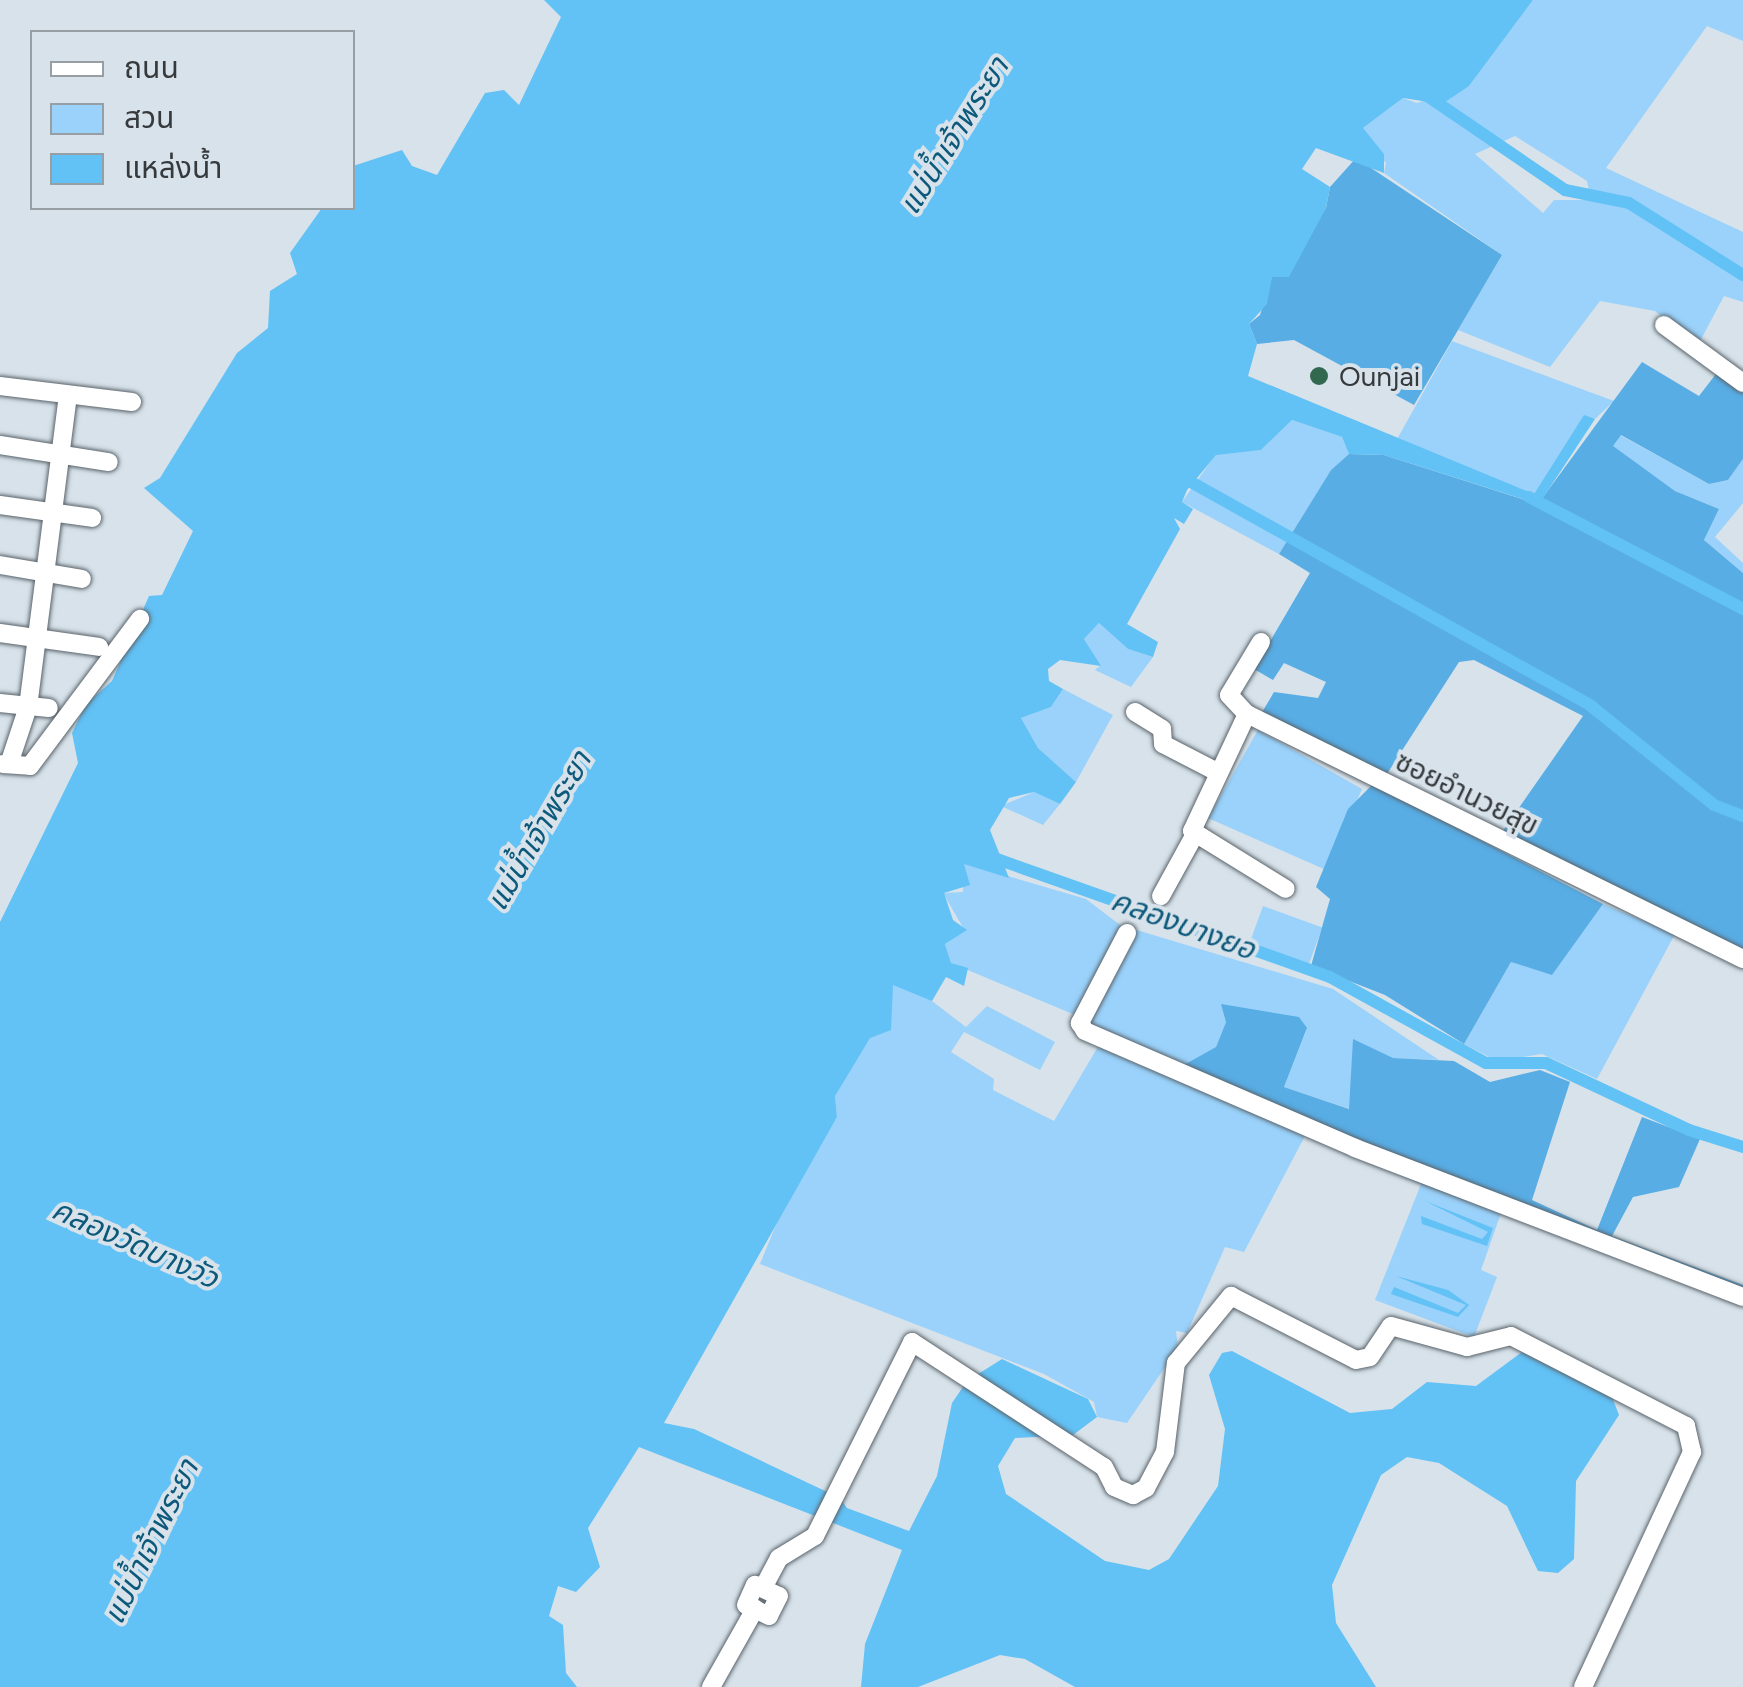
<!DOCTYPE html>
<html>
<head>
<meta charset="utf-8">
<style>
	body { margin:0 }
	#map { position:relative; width:1743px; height:1687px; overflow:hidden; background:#d7e2ea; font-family:Figtree,"Noto Sans Thai",sans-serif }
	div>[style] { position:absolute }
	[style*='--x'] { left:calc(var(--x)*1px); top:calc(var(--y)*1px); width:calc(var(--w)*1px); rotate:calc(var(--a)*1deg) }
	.green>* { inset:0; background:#9ad2fb; transform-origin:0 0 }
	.forest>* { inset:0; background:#58ade5 }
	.water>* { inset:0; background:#62c1f5 }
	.canal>* { height:12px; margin:-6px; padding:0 6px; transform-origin:6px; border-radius:6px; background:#62c1f5 }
	.roads { filter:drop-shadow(0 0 2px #5a636a) drop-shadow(0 0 2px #5a636a) }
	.minor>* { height:18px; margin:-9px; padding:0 9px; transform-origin:9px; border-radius:9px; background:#fff }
	.dots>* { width:28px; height:28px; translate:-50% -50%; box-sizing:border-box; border:5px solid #d7e2ea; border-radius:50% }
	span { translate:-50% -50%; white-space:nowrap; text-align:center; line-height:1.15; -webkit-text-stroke:8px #d7e2ea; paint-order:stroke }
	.poi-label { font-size:28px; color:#363a3d }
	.left { translate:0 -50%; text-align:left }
	.street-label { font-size:28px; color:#363a3d }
	.water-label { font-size:30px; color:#0d597b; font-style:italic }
	.legend { position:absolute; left:30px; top:30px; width:325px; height:180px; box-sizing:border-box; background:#d7e2ea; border:2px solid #979fa5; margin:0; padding:12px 18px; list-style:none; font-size:30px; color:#363a3d }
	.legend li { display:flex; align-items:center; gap:20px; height:50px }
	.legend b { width:50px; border:2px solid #979fa5 }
</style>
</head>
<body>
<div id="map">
	<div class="green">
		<i style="clip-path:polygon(evenodd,1533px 0,1743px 0,1743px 41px,1707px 26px,1606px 168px,1743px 232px,1743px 302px,1724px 296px,1698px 345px,1655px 311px,1600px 301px,1550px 367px,1458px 330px,1502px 255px,1384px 173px,1386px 163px,1365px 139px,1363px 128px,1403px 98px,1417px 103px,1469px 86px,1533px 0,1515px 136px,1587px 181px,1591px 200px,1554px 200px,1543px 213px,1475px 154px,1515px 136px)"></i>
		<i style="clip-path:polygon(1452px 341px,1614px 401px,1595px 419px,1584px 416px,1534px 494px,1396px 441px)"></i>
		<i style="clip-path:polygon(1292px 420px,1342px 437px,1349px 454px,1331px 470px,1279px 554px,1182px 502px,1216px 454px,1261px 450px)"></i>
		<i style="clip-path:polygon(1620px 435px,1709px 484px,1728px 480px,1743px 459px,1743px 503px,1715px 537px,1743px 563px,1743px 573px,1704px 540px,1719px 509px,1675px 491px,1612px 446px)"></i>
		<i style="clip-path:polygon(1099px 623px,1128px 649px,1153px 657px,1131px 687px,1095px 670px,1100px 666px,1084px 639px)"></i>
		<i style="clip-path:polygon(1063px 689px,1113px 715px,1076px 782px,1038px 748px,1021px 718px,1051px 707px)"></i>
		<i style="clip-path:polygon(1258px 730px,1362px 789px,1326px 870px,1208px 818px)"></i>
		<i style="clip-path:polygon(1034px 792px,1060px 804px,1043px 825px,1001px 806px)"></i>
		<i style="clip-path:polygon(963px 863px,1086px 899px,1120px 925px,1333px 989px,1439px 1060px,1393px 1058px,1357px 1075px,1350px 1109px,1284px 1087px,1307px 1029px,1226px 1022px,1216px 1047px,1306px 1134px,1244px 1252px,1225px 1247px,1187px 1333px,1176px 1331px,1178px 1348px,1127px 1423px,1097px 1417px,1094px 1402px,1044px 1374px,760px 1264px,785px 1203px,837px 1117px,835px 1096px,893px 984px,924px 995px,966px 1027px,987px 1006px,1055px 1042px,1040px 1070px,964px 1032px,951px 1052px,994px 1079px,993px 1090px,1054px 1121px,1099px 1045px,1075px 1015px,951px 963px,945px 944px,965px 931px,943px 893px,963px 892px)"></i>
		<i style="clip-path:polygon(1603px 904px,1675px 934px,1597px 1079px,1542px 1054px,1497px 1061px,1464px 1044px,1511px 962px,1552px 974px)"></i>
		<i style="left:1263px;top:906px;width:63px;height:39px;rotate:20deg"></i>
		<i style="clip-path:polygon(1421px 1184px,1501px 1213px,1481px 1270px,1497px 1277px,1474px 1337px,1375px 1300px)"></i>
	</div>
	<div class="forest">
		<i style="clip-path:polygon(1356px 158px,1502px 255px,1414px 405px,1294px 340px,1257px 344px,1249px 324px,1260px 315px,1272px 277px,1281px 275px,1326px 208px,1330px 187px)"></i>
		<i style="clip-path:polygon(1642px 362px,1699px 396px,1719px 370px,1743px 389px,1743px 459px,1728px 480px,1709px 484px,1621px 435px,1613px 446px,1675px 491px,1719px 509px,1704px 540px,1743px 573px,1743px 954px,1500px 835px,1583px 716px,1474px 660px,1459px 662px,1385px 777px,1261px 714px,1274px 692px,1318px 698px,1326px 682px,1284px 663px,1273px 680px,1254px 669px,1310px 573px,1279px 554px,1331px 470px,1349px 454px,1384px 455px,1538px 504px)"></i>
		<i style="clip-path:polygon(1373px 784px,1603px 904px,1552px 975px,1511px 962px,1464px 1044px,1385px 995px,1311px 966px,1330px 899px,1316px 887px,1348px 809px)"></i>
		<i style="clip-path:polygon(1221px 1004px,1299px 1017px,1307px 1028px,1284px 1087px,1349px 1109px,1353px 1039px,1393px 1058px,1454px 1061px,1490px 1082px,1540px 1070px,1570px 1082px,1532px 1200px,1597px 1230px,1642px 1117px,1700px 1139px,1679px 1187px,1633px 1197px,1612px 1236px,1743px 1285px,1742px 1301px,1421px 1184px,1166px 1075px,1216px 1047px,1226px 1022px)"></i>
	</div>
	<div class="water">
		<i style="clip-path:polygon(544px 0,1533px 0,1469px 86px,1442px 104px,1403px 98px,1363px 128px,1384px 154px,1384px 173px,1316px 148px,1302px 169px,1330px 187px,1326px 208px,1289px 277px,1272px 277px,1267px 304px,1249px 324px,1257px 344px,1248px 376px,1534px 494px,1584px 415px,1595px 419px,1539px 504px,1384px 455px,1349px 454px,1342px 437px,1292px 420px,1261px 450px,1216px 455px,1187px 490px,1182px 502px,1193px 509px,1184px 524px,1174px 518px,1180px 529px,1127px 624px,1158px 642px,1153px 657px,1128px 649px,1099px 623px,1084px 639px,1101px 666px,1060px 660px,1048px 669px,1049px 681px,1063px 689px,1051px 707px,1021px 718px,1038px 748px,1076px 782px,1060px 804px,1034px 792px,1009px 798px,990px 830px,1009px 878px,964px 864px,970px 885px,944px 893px,953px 920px,967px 930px,945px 944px,951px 963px,968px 968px,964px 986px,946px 977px,932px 1001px,893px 985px,891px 1030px,870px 1038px,835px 1096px,837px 1117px,664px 1423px,694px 1429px,840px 1498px,847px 1508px,909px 1531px,937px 1476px,952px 1403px,967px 1381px,1002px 1359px,1088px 1399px,1097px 1417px,1073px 1435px,1015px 1438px,998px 1466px,1006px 1494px,1105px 1561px,1149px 1570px,1169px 1559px,1218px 1486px,1225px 1429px,1209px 1375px,1222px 1353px,1232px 1351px,1350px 1413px,1392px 1409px,1427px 1382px,1476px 1386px,1522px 1352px,1612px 1397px,1619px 1415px,1576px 1481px,1574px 1559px,1558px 1573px,1538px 1571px,1507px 1506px,1439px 1463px,1407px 1457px,1381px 1475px,1332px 1585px,1336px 1623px,1376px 1687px,1075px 1687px,1025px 1659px,1000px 1655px,918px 1687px,861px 1687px,865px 1644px,902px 1550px,639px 1447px,588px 1528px,600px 1567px,576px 1592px,558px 1586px,549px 1616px,563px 1625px,566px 1673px,577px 1687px,0 1687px,0 922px,78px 763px,72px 733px,86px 704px,112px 681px,149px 596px,162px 595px,193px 531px,144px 488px,160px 478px,237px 353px,268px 328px,270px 291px,297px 274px,290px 253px,322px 208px,352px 208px,353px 166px,402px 150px,412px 166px,437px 175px,485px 93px,504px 90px,519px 105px,561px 17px)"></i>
		<i style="clip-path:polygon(1425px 1201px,1493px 1228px,1487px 1246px,1422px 1224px,1421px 1216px,1482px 1239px,1488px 1232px)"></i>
		<i style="clip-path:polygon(1396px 1276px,1448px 1290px,1469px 1305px,1458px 1317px,1391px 1294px,1394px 1287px,1458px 1313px,1466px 1305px)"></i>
	</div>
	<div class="canal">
		<i style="--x:1423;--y:93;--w:172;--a:34.3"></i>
		<i style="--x:1565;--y:190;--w:65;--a:11.5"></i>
		<i style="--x:1629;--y:203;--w:135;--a:32.3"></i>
		<i style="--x:1182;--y:477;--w:469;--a:29.2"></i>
		<i style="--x:1591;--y:706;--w:158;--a:38.8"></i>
		<i style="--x:1714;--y:805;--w:31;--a:21"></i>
		<i style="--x:1529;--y:497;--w:242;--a:27.6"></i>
		<i style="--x:994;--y:858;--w:356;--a:19.5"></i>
		<i style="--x:1330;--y:977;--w:178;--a:28.9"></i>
		<i style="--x:1486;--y:1063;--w:60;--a:0"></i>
		<i style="--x:1546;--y:1063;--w:158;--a:25.1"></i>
		<i style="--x:1689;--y:1130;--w:57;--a:17.5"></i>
	</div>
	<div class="roads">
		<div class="minor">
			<i style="--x:1664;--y:325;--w:98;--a:36.3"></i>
			<i style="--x:0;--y:386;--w:133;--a:6.9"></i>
			<i style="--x:0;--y:445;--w:110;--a:8.9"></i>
			<i style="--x:0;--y:505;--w:93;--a:8"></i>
			<i style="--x:0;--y:565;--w:83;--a:9.7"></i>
			<i style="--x:0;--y:633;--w:100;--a:8"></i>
			<i style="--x:1261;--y:642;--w:62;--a:121.1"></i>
			<i style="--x:1229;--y:695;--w:26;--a:47"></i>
			<i style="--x:1247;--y:714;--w:553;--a:26.29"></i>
			<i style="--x:0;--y:703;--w:49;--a:5.8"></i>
			<i style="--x:1135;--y:712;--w:32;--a:32"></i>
			<i style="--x:1162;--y:729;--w:15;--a:86"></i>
			<i style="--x:1163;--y:744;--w:61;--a:27.4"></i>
			<i style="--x:1247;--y:714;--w:129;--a:115.2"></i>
			<i style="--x:1192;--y:831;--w:110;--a:31.7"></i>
			<i style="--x:10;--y:761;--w:57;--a:-71.6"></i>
			<i style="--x:28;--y:707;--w:314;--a:-82.7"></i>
			<i style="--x:3;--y:764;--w:27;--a:4"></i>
			<i style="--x:30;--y:766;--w:184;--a:-53.2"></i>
			<i style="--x:1161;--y:896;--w:68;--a:-61.2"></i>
			<i style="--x:1127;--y:933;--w:102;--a:117.6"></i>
			<i style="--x:1080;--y:1023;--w:9;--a:58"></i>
			<i style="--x:1085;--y:1031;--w:294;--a:23.4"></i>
			<i style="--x:1355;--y:1148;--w:416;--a:21"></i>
			<i style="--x:755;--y:1585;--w:26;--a:25"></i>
			<i style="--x:779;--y:1596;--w:22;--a:117"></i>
			<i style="--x:769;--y:1616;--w:25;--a:-154"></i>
			<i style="--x:746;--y:1605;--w:22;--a:-66"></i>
			<i style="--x:763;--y:1588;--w:34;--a:-62"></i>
			<i style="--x:779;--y:1558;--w:42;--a:-31.4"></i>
			<i style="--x:815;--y:1536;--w:217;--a:-63.4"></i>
			<i style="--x:912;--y:1342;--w:229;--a:33.1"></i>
			<i style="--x:1104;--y:1467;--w:22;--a:63"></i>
			<i style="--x:1114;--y:1487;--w:21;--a:23"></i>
			<i style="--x:1133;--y:1495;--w:15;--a:-28"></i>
			<i style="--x:1146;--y:1488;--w:41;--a:-62.2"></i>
			<i style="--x:1165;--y:1452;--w:90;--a:-83"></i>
			<i style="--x:1176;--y:1363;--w:87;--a:-50.6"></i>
			<i style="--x:1231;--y:1296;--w:140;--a:27.1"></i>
			<i style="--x:1356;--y:1360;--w:14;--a:-12"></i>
			<i style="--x:1370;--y:1357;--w:37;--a:-56"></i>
			<i style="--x:1391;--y:1326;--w:79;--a:15.4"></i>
			<i style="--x:1467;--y:1347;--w:45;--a:-14"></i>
			<i style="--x:1511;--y:1336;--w:197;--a:27.2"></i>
			<i style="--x:1686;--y:1426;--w:27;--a:77"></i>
			<i style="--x:1692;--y:1452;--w:259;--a:114.9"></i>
			<i style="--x:711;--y:1687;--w:90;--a:-60.6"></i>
		</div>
	</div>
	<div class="dots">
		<i style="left:1319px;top:376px;background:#32684f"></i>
	</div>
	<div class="poi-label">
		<span class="left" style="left:1339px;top:376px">Ounjai</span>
	</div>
	<div class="street-label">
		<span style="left:1467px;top:793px;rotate:26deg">ซอยอำนวยสุข</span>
	</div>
	<div class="water-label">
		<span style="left:954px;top:136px;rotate:-58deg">แม่น้ำเจ้าพระยา</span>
		<span style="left:539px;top:831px;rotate:-60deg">แม่น้ำเจ้าพระยา</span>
		<span style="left:1183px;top:925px;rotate:20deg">คลองบางยอ</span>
		<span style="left:135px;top:1244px;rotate:24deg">คลองวัดบางวัว</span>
		<span style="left:151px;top:1542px;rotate:-64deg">แม่น้ำเจ้าพระยา</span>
	</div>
	<ul class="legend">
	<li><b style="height:12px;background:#fff"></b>ถนน</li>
	<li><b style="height:28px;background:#9ad2fb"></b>สวน</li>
	<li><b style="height:28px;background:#62c1f5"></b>แหล่งน้ำ</li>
	</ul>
</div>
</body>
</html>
